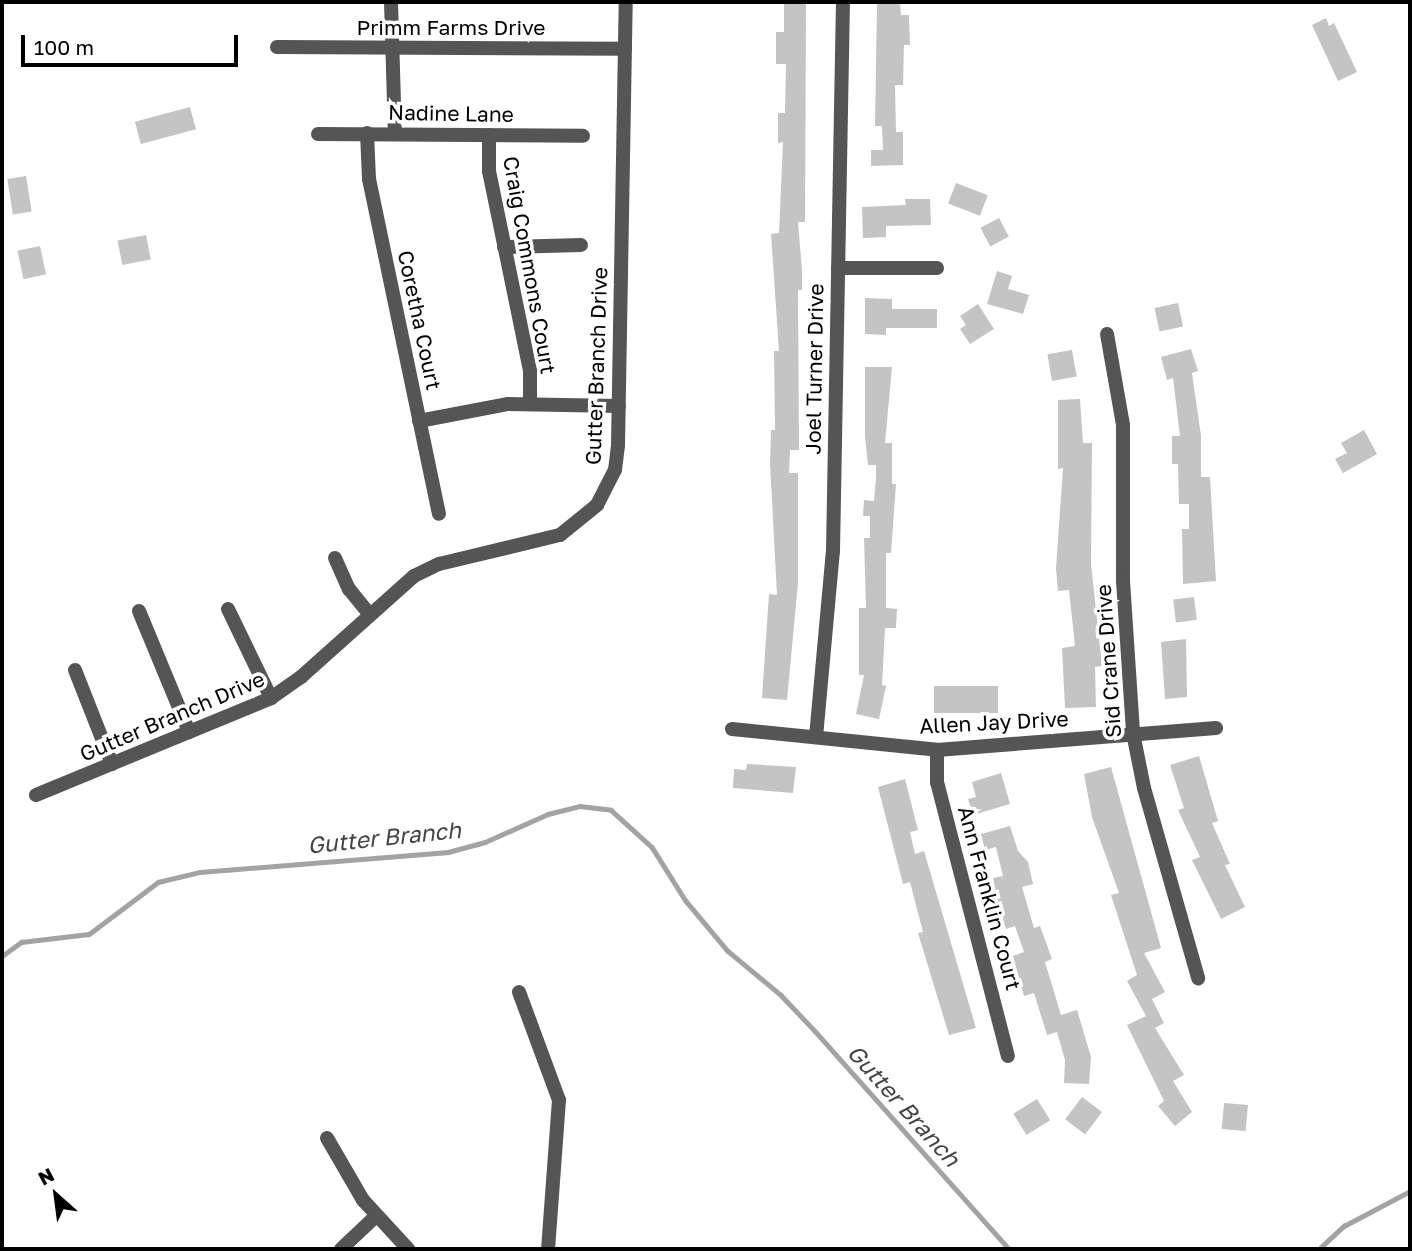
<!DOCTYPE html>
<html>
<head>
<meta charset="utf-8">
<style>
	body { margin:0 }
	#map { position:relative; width:1412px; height:1251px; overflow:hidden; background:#fff; font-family:"Golos Text",sans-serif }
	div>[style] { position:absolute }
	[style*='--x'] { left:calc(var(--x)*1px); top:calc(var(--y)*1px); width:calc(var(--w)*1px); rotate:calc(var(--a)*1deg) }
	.stream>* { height:4.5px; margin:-2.25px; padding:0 2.25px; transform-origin:2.25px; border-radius:2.25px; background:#a3a3a3 }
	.building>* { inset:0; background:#c4c4c4; transform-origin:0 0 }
	.street>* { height:14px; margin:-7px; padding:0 7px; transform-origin:7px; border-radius:7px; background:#555 }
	span { translate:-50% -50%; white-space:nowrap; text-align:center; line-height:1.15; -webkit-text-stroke:7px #fff; paint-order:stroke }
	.street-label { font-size:21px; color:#000 }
	.water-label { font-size:23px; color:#444; font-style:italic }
	.frame { position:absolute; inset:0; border:4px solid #000; pointer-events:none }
	.north { position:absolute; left:21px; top:1160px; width:70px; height:70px; -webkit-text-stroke:5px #fff; paint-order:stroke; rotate:332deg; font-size:19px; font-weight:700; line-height:28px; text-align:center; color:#000 }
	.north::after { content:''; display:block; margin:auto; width:24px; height:32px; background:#000; clip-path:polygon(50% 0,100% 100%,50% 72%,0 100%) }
	.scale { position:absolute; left:21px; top:35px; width:217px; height:32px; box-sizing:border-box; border:4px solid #000; border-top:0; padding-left:9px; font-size:21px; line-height:24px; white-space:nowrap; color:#000; -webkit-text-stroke:5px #fff; paint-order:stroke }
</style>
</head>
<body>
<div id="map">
	<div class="stream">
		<i style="--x:2;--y:956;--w:24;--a:-36"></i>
		<i style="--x:21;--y:942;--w:68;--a:-6.7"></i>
		<i style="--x:89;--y:934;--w:86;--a:-37"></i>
		<i style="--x:158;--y:882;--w:43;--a:-13.4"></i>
		<i style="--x:200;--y:872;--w:249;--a:-4.6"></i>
		<i style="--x:448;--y:852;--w:38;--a:-15"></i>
		<i style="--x:485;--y:842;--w:69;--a:-24"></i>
		<i style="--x:548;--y:814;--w:33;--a:-14"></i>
		<i style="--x:580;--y:806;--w:31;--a:7"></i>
		<i style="--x:611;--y:810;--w:55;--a:42.1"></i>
		<i style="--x:652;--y:847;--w:64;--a:57.8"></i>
		<i style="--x:686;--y:901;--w:65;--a:50"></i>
		<i style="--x:728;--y:951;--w:69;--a:39.7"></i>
		<i style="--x:781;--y:995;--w:50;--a:46.6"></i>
		<i style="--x:815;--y:1031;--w:292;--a:48.3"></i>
		<i style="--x:1319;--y:1249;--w:34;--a:-43"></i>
		<i style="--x:1344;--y:1226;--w:75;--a:-27.9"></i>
	</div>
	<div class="building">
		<i style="clip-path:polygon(784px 2px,806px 2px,805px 222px,798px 222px,802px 270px,802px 290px,798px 290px,799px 450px,790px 450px,789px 473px,798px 473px,798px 583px,787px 700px,762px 698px,769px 594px,777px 595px,770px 463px,771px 430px,775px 430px,774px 351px,779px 351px,771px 234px,779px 233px,783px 142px,778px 143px,778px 113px,785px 113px,786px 64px,776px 64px,776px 32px,784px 32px)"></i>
		<i style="clip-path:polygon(877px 2px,900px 2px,901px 15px,909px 15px,910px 45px,904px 45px,903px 85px,895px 85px,896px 132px,903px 132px,903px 165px,871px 166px,871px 150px,883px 150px,882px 126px,875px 126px)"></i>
		<i style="clip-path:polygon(1326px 18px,1329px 26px,1334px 23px,1357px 72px,1338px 81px,1312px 25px)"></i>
		<i style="left:190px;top:107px;width:23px;height:57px;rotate:75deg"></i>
		<i style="left:26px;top:176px;width:36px;height:19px;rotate:81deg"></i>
		<i style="left:956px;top:183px;width:34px;height:22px;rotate:21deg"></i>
		<i style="clip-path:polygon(905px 199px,930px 199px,931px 225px,886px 226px,886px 237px,863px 238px,862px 207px,906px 205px)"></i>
		<i style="left:999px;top:218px;width:21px;height:21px;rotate:62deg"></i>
		<i style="left:146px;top:235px;width:25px;height:29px;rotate:79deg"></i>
		<i style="left:40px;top:246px;width:29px;height:23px;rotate:78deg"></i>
		<i style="clip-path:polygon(997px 271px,1012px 276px,1008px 289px,1029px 295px,1023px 314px,987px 304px)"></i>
		<i style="clip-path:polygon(865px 298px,892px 299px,892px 309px,937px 309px,937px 328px,886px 328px,886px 335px,865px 334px)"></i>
		<i style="left:1178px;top:303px;width:24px;height:24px;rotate:78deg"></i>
		<i style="clip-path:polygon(978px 304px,994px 329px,970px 344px,960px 329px,966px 325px,960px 316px)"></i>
		<i style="clip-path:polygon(1191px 349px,1198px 371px,1192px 373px,1201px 436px,1201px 477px,1210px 477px,1216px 581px,1183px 584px,1182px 529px,1189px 529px,1189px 504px,1179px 504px,1178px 464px,1172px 464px,1172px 436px,1180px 436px,1173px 378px,1167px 380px,1161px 357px)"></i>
		<i style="left:1072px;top:350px;width:27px;height:25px;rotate:80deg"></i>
		<i style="clip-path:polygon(865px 367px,892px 367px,885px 443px,892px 443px,892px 484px,896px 484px,891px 553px,886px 553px,886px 608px,897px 609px,896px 628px,885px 628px,882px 685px,886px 686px,879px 719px,856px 714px,864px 675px,859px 675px,859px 608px,866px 608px,864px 538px,870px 538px,870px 516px,863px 516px,864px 500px,874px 501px,876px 478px,876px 465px,868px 465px,865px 437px)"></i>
		<i style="clip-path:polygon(1080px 399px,1083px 443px,1092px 443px,1091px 564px,1102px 666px,1095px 667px,1096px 707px,1065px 708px,1062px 648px,1075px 646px,1069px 590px,1058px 591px,1056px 568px,1063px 468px,1058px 469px,1058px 400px)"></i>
		<i style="clip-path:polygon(1364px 430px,1377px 454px,1343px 473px,1335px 459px,1347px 453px,1341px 443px)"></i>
		<i style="left:1194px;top:597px;width:23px;height:21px;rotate:83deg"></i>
		<i style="clip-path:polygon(1186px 639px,1187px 697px,1165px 699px,1161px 642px)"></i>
		<i style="left:998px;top:686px;width:27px;height:64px;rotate:90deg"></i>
		<i style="clip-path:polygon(1199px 756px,1218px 821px,1212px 823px,1230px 864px,1225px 865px,1245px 907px,1221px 919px,1192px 860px,1200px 857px,1178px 810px,1184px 808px,1170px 765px)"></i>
		<i style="clip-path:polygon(747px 764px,796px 767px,793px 793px,733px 788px,734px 769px,746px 770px)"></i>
		<i style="clip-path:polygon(1111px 767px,1161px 948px,1144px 953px,1165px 992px,1152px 999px,1164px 1023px,1155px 1028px,1184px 1075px,1173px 1081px,1192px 1112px,1175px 1126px,1158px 1106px,1164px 1101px,1127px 1025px,1146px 1016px,1127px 981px,1137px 975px,1111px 895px,1119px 893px,1092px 817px,1084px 774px)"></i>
		<i style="clip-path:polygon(1001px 773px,1010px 804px,973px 815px,968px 799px,976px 797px,972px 782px)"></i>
		<i style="clip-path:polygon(905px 779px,918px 830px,910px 832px,915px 854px,924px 851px,976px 1028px,949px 1035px,918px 933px,923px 932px,910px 882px,903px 884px,878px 787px)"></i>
		<i style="clip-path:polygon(1010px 826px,1018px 851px,1028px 862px,1033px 884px,1022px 887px,1034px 928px,1040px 926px,1052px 959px,1045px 962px,1061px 1015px,1077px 1010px,1091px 1057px,1089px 1084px,1064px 1083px,1065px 1060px,1057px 1032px,1047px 1035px,1034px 993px,1024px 996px,1013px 956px,1024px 952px,1015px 926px,1006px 929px,998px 901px,993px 878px,1003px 876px,996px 847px,985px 850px,981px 834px)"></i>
		<i style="left:1082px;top:1097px;width:25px;height:28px;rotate:37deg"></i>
		<i style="left:1037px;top:1099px;width:25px;height:28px;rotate:58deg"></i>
		<i style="left:1224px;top:1103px;width:24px;height:26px;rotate:5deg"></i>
	</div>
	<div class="street">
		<i style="--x:391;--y:2;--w:131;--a:88.3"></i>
		<i style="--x:277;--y:47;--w:348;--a:0.3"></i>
		<i style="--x:367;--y:133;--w:46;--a:87.5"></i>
		<i style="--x:369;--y:179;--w:342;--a:78.2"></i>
		<i style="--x:318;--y:134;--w:265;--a:0.4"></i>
		<i style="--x:489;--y:135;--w:36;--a:90"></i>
		<i style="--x:489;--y:171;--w:204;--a:78.4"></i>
		<i style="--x:530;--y:371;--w:32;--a:90"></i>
		<i style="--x:504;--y:247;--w:77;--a:-1.5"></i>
		<i style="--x:838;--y:268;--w:99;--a:0"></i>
		<i style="--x:1107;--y:334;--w:92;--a:80"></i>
		<i style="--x:1123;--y:425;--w:156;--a:90"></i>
		<i style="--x:1123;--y:581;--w:152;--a:86.2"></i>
		<i style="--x:1133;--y:733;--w:56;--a:78.7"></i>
		<i style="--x:1144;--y:788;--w:198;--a:74.1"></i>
		<i style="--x:419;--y:421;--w:91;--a:-10.8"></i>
		<i style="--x:508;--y:404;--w:111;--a:1"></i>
		<i style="--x:335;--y:558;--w:34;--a:66"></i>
		<i style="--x:349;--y:589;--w:33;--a:51"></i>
		<i style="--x:228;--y:609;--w:99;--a:64.2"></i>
		<i style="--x:139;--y:611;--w:131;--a:67.5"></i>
		<i style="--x:75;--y:670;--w:101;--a:68.5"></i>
		<i style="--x:732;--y:729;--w:206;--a:5.8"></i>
		<i style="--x:937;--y:750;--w:280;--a:-4.5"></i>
		<i style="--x:816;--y:737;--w:187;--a:-84.8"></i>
		<i style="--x:833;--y:551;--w:549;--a:-88.96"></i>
		<i style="--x:937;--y:750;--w:32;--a:90"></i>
		<i style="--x:937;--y:782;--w:283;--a:75.5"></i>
		<i style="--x:36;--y:795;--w:254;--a:-22.4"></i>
		<i style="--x:271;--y:698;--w:37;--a:-35"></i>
		<i style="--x:301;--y:677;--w:152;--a:-41.8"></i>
		<i style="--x:414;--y:576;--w:28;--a:-26"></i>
		<i style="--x:439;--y:564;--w:124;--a:-13.5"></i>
		<i style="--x:560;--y:535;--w:48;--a:-39"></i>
		<i style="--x:597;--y:505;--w:39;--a:-63"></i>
		<i style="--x:615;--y:470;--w:25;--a:-83"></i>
		<i style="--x:618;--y:445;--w:443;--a:-89"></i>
		<i style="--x:519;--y:992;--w:115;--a:69.7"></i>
		<i style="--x:559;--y:1100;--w:149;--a:94.2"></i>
		<i style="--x:327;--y:1138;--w:72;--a:59.9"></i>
		<i style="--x:363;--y:1200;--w:67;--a:47.4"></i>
		<i style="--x:341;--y:1249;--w:48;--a:-43.3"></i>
	</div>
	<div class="street-label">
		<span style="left:451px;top:27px">Primm Farms Drive</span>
		<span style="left:451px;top:113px;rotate:1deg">Nadine Lane</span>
		<span style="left:530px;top:265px;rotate:80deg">Craig Commons Court</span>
		<span style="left:420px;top:320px;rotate:78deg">Coretha Court</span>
		<span style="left:596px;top:366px;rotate:-88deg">Gutter Branch Drive</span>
		<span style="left:814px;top:369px;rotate:-89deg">Joel Turner Drive</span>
		<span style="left:1108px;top:661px;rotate:-94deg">Sid Crane Drive</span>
		<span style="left:172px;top:716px;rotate:-23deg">Gutter Branch Drive</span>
		<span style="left:994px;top:722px;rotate:-3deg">Allen Jay Drive</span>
		<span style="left:990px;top:898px;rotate:75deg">Ann Franklin Court</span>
	</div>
	<div class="water-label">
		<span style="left:384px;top:837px;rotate:-6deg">Gutter Branch</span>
		<span style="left:904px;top:1105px;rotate:48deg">Gutter Branch</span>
	</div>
	<div class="frame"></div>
	<div class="north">N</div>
	<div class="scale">100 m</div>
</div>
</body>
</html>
